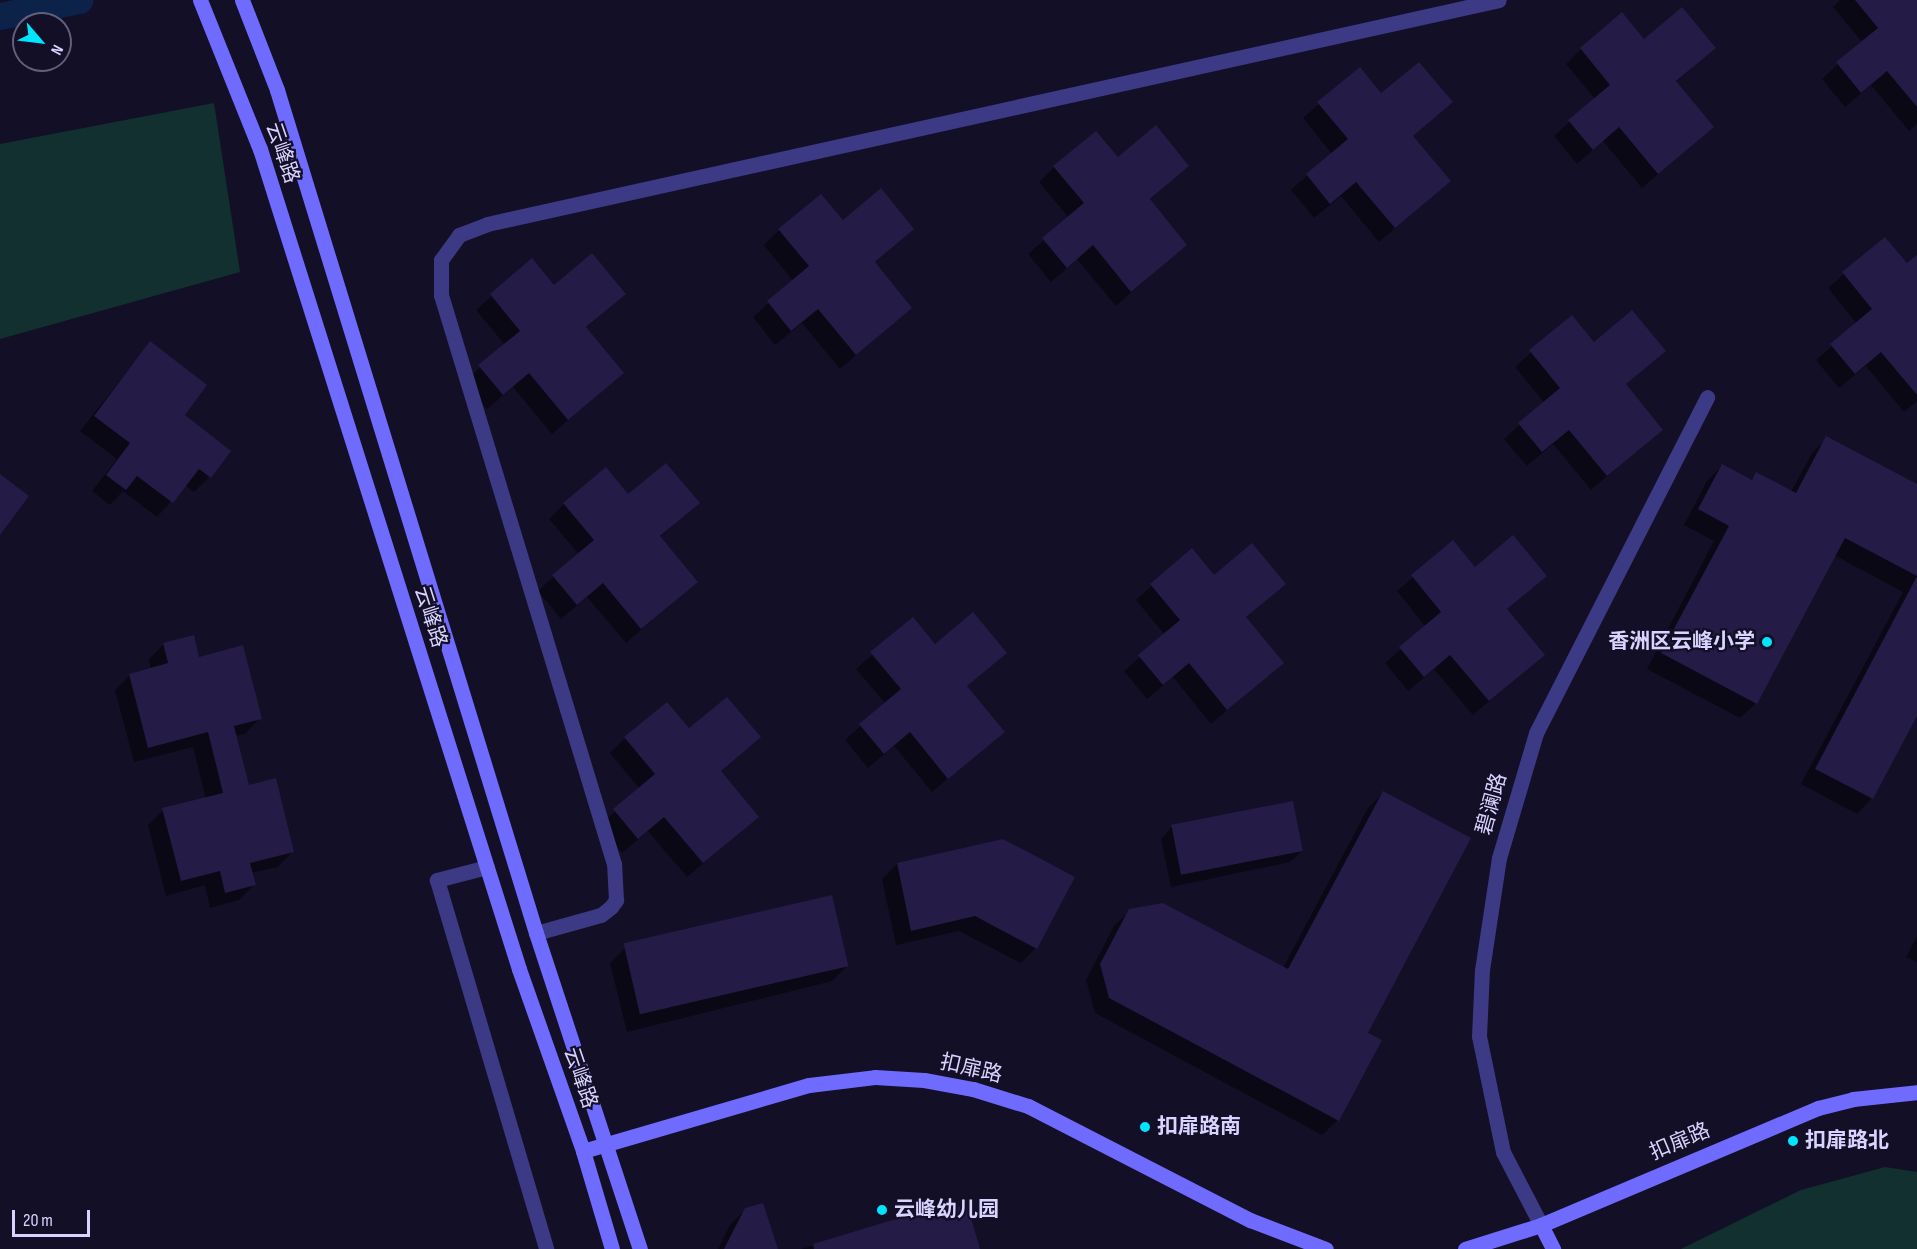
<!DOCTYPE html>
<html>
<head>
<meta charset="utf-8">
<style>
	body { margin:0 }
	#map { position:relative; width:1917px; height:1249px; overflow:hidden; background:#130f26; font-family:"Sofia Sans Condensed","Noto Sans SC",sans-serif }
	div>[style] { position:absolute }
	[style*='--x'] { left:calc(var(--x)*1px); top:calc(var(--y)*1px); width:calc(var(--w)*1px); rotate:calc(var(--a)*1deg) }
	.green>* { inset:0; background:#12302f }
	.shadow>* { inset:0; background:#0007 }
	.canal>* { height:27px; margin:-13.5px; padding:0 13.5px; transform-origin:13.5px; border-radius:13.5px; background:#0c2248 }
	.building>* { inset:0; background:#241b47; transform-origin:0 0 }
	.street>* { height:15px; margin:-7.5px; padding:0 7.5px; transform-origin:7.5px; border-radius:7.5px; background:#3d3a85 }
	.secondary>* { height:15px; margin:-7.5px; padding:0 7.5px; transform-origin:7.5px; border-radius:7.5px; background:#6f6bff }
	.dots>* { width:16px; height:16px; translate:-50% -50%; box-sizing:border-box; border:3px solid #130f26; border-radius:50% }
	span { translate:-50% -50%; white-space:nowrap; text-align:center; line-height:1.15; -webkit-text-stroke:4.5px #130f26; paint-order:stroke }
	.street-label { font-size:21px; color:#d9d4ff }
	.poi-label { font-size:21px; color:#d9d4ff; font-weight:700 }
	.right { translate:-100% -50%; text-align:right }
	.left { translate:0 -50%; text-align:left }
	.north { position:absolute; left:12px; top:12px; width:60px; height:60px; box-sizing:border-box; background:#130f26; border:2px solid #625e7d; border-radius:50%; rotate:118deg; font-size:16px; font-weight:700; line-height:24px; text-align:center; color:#d9d4ff }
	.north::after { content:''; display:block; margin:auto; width:21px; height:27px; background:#00e5ff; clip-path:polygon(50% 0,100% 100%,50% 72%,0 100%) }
	.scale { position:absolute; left:12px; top:1210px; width:78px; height:27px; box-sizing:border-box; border:3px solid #d9d4ff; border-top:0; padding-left:8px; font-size:18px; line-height:21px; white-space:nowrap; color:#d9d4ff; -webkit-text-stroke:4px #130f26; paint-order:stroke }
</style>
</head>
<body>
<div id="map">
	<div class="green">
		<i style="clip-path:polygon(214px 103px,240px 272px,0 339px,0 144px)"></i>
		<i style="clip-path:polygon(1885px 1167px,1917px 1172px,1917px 1249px,1681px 1249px,1801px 1190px)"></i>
	</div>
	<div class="shadow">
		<i style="clip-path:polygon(1840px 0,1917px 0,1917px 124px,1909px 131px,1871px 85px,1845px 107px,1822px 79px,1862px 42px,1833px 7px)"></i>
		<i style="clip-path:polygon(1644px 41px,1714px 48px,1675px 83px,1712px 127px,1642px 188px,1603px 141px,1577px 164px,1554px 136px,1595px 99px,1566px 64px,1581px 49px)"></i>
		<i style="clip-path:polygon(1359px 69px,1381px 95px,1451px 102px,1412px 137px,1449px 181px,1379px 242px,1341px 196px,1314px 218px,1291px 190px,1332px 154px,1303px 118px)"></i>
		<i style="clip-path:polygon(1118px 159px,1187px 166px,1149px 201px,1185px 245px,1116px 306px,1077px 259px,1051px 282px,1028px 254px,1069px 218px,1039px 182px,1054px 167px)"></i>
		<i style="clip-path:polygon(843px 222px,912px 229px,874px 264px,910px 308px,840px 369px,802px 323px,775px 345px,753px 317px,793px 281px,764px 245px,779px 230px)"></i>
		<i style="clip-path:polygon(1884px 239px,1906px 265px,1917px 257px,1917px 401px,1904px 412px,1866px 366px,1839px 388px,1816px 360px,1857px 324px,1828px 288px)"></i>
		<i style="clip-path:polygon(532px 260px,554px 287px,624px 294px,585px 329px,622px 373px,552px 434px,513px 387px,487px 409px,464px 382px,505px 345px,476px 310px)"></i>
		<i style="clip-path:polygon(1572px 317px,1594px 344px,1664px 351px,1625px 385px,1661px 430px,1591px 490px,1553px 444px,1527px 466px,1504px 439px,1544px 402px,1515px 367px)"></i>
		<i style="clip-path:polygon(150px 343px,209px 477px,194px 492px,185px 485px,157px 517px,123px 491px,110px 505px,92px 491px,117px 459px,80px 431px)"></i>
		<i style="clip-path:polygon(1827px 438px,1917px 486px,1917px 713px,1872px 798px,1857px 814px,1801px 784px,1903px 592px,1834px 555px,1756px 703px,1740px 718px,1647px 669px,1714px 541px,1684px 525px,1707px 481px,1722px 466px,1750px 481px,1757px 474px,1791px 492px,1812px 453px)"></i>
		<i style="clip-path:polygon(628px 496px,698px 503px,659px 538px,696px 582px,626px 643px,587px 597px,561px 619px,538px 591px,579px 554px,549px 519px,564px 504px)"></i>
		<i style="clip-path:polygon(1453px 542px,1475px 569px,1545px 576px,1506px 610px,1543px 655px,1473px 715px,1434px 669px,1408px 691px,1385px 663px,1426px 627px,1397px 591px)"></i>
		<i style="clip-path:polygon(1192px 550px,1214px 577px,1284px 584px,1245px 618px,1282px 663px,1211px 724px,1173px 677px,1147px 699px,1124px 671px,1165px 635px,1136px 600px)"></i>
		<i style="clip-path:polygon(913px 619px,935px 646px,1005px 653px,966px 687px,1003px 732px,932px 792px,894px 746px,868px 768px,845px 740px,886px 704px,856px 669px)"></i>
		<i style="clip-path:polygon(164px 644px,198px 658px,260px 718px,245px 734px,235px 736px,248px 786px,293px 851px,278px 867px,251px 873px,254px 885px,239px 900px,210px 908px,205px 885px,166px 896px,148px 825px,163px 810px,206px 799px,193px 747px,134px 762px,115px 690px,130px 675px,151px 669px,149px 659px)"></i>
		<i style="clip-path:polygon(689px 731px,759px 737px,720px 772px,757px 817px,687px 877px,648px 831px,622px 853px,599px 826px,640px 789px,610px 753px,625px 738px)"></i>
		<i style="clip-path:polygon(1383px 793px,1366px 1033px,1338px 1120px,1322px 1135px,1095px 1013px,1086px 980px,1114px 926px,1130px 911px,1283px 968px,1368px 808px)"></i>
		<i style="clip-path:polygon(1172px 827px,1302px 851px,1290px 862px,1171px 887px,1161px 839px)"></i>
		<i style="clip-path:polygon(897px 864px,1036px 948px,1021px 963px,959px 931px,896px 945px,882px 879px)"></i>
		<i style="clip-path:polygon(1917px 937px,1917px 962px,1906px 957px)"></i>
		<i style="clip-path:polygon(625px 948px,848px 965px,832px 981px,627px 1032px,610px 963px)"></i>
		<i style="clip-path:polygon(939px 1207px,979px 1249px,801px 1249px)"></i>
		<i style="clip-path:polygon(745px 1210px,776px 1249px,718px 1249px,730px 1225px)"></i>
	</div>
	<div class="canal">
		<i style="--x:0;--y:16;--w:81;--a:-11.4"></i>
	</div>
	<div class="building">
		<i style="clip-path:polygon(1855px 0,1917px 0,1917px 107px,1887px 71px,1861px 93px,1836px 62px,1878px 28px)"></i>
		<i style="clip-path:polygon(1682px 7px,1716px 48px,1676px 81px,1714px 127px,1658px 174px,1619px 127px,1593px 150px,1568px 120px,1610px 85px,1580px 48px,1622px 12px,1644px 39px)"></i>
		<i style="clip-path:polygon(1419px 62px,1453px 102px,1413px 136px,1451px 181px,1395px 228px,1356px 182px,1330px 204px,1306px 174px,1348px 139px,1317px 102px,1360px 67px,1381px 93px)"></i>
		<i style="clip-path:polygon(1156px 125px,1189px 166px,1150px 199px,1187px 245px,1131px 292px,1093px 245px,1067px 268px,1042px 238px,1084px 203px,1053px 166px,1096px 131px,1118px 157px)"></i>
		<i style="clip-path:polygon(881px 188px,914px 229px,875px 262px,912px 308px,856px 355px,818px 309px,791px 331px,767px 301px,809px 266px,778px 229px,821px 194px,843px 220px)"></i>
		<i style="clip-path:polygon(1885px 237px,1907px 263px,1917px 255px,1917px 395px,1881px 352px,1855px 374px,1830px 344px,1872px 309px,1842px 272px)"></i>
		<i style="clip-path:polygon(592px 253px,626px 294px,586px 327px,624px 373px,568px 420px,529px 373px,503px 395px,478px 365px,520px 331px,490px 294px,532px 258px,554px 285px)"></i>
		<i style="clip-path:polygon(1632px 310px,1666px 351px,1626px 384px,1663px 430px,1607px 476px,1569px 430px,1542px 452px,1518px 423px,1560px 388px,1529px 350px,1572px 315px,1594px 342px)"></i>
		<i style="clip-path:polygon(150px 341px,207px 385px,185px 415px,231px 451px,211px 478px,199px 469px,173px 503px,137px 476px,126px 490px,106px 475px,130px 443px,94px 416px)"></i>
		<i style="clip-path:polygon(1826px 436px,1917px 484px,1917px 576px,1845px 538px,1757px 704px,1661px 653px,1729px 526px,1698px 509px,1722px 464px,1752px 480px,1756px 472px,1796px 493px)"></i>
		<i style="clip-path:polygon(666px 463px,700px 503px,660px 536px,698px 582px,641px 629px,603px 583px,577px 605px,552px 575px,594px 540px,563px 503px,606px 467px,628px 494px)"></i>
		<i style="clip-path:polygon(0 474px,29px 496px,0 535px)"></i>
		<i style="clip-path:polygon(1513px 535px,1547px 576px,1507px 609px,1545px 655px,1489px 701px,1450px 655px,1424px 677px,1399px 647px,1441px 612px,1411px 575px,1453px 540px,1475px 567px)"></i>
		<i style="clip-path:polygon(1252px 543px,1286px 584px,1246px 617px,1284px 663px,1227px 710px,1189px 663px,1163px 685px,1138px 655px,1180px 620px,1150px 584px,1192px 548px,1214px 575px)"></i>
		<i style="clip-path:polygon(1917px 576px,1917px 716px,1873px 799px,1815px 769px)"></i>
		<i style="clip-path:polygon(973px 612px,1007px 653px,967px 686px,1005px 732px,948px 779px,910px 732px,884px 754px,859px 724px,901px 689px,870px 652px,913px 617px,935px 644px)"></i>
		<i style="clip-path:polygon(194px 635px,199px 657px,243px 645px,262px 719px,234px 726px,249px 785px,276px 778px,294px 852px,250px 863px,256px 885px,225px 893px,220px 871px,181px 881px,162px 808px,223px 793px,208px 732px,148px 748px,129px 674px,168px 663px,163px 643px)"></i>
		<i style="clip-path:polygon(727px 697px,761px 737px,721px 771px,759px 817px,703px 863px,664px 817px,638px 839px,613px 809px,655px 774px,624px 737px,667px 702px,689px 728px)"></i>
		<i style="clip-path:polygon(1383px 791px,1471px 838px,1368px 1033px,1382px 1040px,1339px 1121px,1109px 998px,1100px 964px,1129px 909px,1163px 903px,1288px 969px)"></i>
		<i style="left:1293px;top:801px;width:51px;height:124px;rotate:79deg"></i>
		<i style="clip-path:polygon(1003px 839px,1075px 877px,1037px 949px,975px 916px,911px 931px,897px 863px)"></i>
		<i style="left:832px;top:895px;width:73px;height:214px;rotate:77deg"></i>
		<i style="clip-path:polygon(763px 1203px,778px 1249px,724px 1249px,745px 1208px)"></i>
		<i style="clip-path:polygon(939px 1206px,968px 1207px,980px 1249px,814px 1249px,813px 1244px)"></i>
	</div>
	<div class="street">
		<i style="--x:487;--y:867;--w:52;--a:165.4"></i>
		<i style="--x:437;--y:880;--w:385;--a:73.5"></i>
		<i style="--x:536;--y:933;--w:67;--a:-15.5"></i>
		<i style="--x:601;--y:915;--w:13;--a:-39"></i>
		<i style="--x:611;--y:907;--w:9;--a:-54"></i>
		<i style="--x:616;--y:900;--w:36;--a:-93"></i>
		<i style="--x:614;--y:864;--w:595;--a:-106.91"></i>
		<i style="--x:441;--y:295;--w:35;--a:-90"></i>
		<i style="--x:441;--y:260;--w:31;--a:-54"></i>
		<i style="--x:459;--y:235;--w:30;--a:-21"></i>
		<i style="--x:487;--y:224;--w:1036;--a:-12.48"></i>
		<i style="--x:1541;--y:1225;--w:82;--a:-117.5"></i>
		<i style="--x:1503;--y:1152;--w:118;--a:-101.7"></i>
		<i style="--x:1479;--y:1036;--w:66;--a:-87.4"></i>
		<i style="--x:1482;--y:970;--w:113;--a:-81.4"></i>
		<i style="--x:1499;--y:858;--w:130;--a:-73.5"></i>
		<i style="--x:1536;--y:733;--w:377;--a:-63"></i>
	</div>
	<div class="secondary">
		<i style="--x:200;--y:0;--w:161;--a:68.1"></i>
		<i style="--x:260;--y:149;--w:860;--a:72.47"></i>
		<i style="--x:519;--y:969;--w:193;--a:70.6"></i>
		<i style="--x:583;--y:1151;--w:102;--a:73.5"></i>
		<i style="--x:242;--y:0;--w:97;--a:68.7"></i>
		<i style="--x:277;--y:90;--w:882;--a:72.92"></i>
		<i style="--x:536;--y:933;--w:333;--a:71.8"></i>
		<i style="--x:583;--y:1151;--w:235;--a:-16.3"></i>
		<i style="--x:809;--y:1085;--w:66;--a:-6.9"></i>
		<i style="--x:875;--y:1077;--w:49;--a:3.5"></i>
		<i style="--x:924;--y:1080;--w:50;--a:10.4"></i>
		<i style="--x:973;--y:1089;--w:58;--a:17.2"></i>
		<i style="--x:1028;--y:1106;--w:250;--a:27.2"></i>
		<i style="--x:1250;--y:1220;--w:81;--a:20.9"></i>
		<i style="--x:1541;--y:1225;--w:27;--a:63"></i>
		<i style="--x:1465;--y:1249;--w:80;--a:-17.5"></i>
		<i style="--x:1541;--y:1225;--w:301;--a:-22.9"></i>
		<i style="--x:1818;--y:1108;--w:36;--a:-14"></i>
		<i style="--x:1853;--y:1099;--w:64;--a:-6.2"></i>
	</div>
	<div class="dots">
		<i style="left:1767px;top:642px;background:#00e5ff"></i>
		<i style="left:1145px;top:1127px;background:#00e5ff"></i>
		<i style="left:1793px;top:1141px;background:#00e5ff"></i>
		<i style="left:882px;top:1210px;background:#00e5ff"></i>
	</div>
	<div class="street-label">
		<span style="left:282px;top:153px;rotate:71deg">云峰路</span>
		<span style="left:430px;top:617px;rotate:72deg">云峰路</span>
		<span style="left:1492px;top:804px;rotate:-75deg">碧澜路</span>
		<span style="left:971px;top:1069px;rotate:13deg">扣扉路</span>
		<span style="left:580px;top:1078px;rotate:71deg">云峰路</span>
		<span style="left:1680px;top:1142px;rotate:-23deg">扣扉路</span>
	</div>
	<div class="poi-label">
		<span class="right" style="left:1755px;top:642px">香洲区云峰小学</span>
		<span class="left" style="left:1157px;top:1127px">扣扉路南</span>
		<span class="left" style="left:1805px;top:1141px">扣扉路北</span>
		<span class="left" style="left:894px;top:1210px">云峰幼儿园</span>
	</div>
	<div class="north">N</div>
	<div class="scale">20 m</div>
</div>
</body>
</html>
